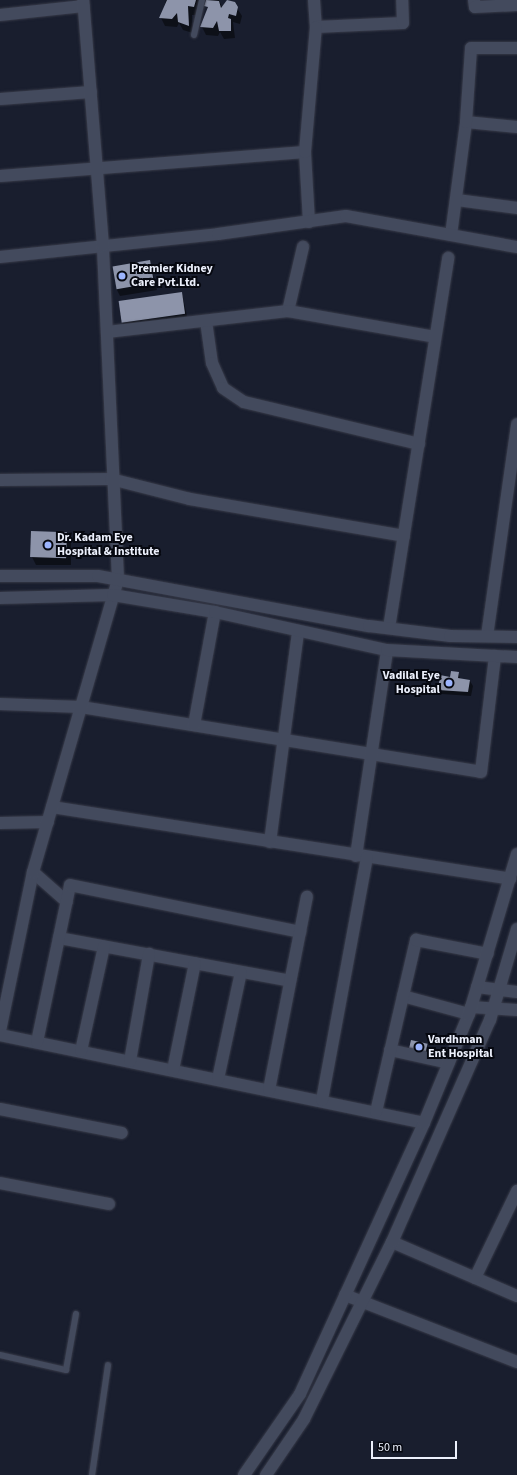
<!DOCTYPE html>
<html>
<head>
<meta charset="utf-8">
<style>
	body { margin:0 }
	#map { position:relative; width:517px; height:1475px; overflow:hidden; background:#191e2e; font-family:"Source Sans 3",sans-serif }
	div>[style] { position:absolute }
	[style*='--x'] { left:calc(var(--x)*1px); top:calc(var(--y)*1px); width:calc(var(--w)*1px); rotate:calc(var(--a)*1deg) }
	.shadow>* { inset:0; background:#0007 }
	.building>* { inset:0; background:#8d94aa; transform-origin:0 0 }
	.roads { filter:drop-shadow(0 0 1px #383b49) drop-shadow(0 0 1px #383b49) }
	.service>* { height:6px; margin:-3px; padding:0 3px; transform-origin:3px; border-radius:3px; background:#434a5d }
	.minor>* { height:12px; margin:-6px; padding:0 6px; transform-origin:6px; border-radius:6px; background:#434a5d }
	.tertiary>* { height:12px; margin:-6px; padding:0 6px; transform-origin:6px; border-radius:6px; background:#434a5d }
	.secondary>* { height:12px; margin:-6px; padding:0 6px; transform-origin:6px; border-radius:6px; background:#434a5d }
	.dots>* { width:11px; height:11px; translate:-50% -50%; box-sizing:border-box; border:2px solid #060810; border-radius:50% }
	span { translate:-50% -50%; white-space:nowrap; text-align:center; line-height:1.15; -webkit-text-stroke:4px #060810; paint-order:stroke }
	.poi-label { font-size:12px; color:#ecf0fc; font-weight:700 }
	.left { translate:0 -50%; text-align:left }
	.right { translate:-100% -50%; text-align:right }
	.scale { position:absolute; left:371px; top:1441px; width:86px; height:18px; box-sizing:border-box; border:2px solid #ecf0fc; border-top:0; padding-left:5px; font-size:12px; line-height:14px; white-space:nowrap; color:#ecf0fc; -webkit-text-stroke:3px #060810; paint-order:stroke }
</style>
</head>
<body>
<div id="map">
	<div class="shadow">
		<i style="clip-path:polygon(166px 0,201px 0,199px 15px,192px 15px,193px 33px,183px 30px,179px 23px,177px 27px,165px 26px,161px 18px)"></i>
		<i style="clip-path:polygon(207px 0,219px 0,222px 7px,227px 1px,237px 8px,242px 16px,240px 24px,233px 22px,235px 38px,224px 39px,220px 32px,218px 36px,206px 35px,202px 27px,208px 10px)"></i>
		<i style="clip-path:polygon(150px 261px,157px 290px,120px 296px,116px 288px)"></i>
		<i style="clip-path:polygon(182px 293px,188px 321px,125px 328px,121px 320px)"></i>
		<i style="clip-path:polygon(32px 532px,66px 533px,71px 540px,71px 565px,36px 565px,32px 557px)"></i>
		<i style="clip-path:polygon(458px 673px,461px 680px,470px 681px,473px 686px,471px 696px,442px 694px,439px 689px)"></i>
		<i style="clip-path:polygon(412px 1041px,427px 1045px,428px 1060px)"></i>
	</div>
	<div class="building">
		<i style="clip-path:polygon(167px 0,196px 0,194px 7px,188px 6px,189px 26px,178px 22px,177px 13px,172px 19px,159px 18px)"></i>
		<i style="clip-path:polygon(206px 0,219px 1px,221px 8px,227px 0,235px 2px,238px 7px,236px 16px,229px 14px,228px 18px,231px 19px,231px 31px,219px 31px,217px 21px,213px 28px,200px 27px,208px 7px,204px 6px)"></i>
		<i style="left:150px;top:260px;width:23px;height:38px;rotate:80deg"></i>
		<i style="left:182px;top:292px;width:22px;height:64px;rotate:82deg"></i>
		<i style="left:31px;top:531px;width:36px;height:26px;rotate:2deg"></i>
		<i style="clip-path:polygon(451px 671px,459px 672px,458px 678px,470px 680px,468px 692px,438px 690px,440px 675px,450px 677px)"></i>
		<i style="left:411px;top:1040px;width:17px;height:12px;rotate:13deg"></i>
	</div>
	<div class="roads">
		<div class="service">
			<i style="--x:194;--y:35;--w:36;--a:-77"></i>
			<i style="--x:0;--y:1355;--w:68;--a:12.8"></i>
			<i style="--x:66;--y:1370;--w:57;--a:-79.9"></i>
			<i style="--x:92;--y:1475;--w:111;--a:-81.7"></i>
		</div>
		<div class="minor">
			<i style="--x:314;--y:0;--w:27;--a:86"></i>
			<i style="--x:316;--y:27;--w:87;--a:-2.6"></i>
			<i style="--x:403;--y:23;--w:23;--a:-92"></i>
			<i style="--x:474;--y:0;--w:7;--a:82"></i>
			<i style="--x:475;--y:7;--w:42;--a:-2.7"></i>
			<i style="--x:0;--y:15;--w:84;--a:-6.1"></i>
			<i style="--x:0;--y:99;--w:91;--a:-4.4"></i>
			<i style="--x:466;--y:122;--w:51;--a:5.6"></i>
			<i style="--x:0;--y:176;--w:306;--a:-4.5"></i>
			<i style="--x:457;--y:200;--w:61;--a:7.6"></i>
			<i style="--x:309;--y:222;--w:70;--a:-93.3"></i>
			<i style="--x:305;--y:152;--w:125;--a:-85"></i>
			<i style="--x:451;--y:235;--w:114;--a:-82.4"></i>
			<i style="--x:466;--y:122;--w:74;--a:-86.1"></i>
			<i style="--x:471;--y:48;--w:46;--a:0"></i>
			<i style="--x:0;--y:257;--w:219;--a:-6"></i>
			<i style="--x:218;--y:234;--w:129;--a:-8"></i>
			<i style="--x:346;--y:216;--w:174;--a:10.3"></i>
			<i style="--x:288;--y:311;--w:66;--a:-76.8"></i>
			<i style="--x:206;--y:321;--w:42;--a:81.9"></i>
			<i style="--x:212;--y:363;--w:27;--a:66"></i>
			<i style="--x:223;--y:388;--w:25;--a:34"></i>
			<i style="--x:244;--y:402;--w:180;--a:13.5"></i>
			<i style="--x:107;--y:332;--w:182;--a:-6.6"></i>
			<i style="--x:288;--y:311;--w:149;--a:10"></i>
			<i style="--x:0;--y:480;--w:111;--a:-0.5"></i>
			<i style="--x:111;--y:479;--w:81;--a:14.2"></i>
			<i style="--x:190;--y:499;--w:217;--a:9.8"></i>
			<i style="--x:389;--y:628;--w:375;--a:-80.9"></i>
			<i style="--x:487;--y:636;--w:214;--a:-81.9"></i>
			<i style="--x:0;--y:704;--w:81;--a:2.1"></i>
			<i style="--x:81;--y:707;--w:405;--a:9.2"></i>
			<i style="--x:481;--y:772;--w:117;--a:-83.1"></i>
			<i style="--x:194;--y:725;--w:115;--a:-79.5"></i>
			<i style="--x:52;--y:807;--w:464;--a:8.9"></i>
			<i style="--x:0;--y:823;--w:48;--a:-1.2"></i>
			<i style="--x:270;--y:842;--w:213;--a:-82.4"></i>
			<i style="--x:356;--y:856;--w:208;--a:-81.4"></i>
			<i style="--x:33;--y:872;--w:45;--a:41.4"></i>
			<i style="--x:59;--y:938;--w:235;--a:10.5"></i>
			<i style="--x:403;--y:996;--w:68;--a:15.3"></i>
			<i style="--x:0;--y:1031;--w:162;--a:-78.3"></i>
			<i style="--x:33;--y:872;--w:305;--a:-73.8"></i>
			<i style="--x:118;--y:579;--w:333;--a:-92.6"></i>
			<i style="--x:103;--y:246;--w:247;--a:-94.6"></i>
			<i style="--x:0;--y:1035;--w:433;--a:11.7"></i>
			<i style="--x:37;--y:1042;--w:160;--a:-78.1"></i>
			<i style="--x:70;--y:885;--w:235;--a:11.5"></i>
			<i style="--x:390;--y:1050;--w:60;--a:12.4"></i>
			<i style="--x:81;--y:1051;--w:107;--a:-77.6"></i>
			<i style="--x:130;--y:1061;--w:109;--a:-79.9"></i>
			<i style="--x:173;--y:1070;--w:109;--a:-78.4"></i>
			<i style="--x:218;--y:1079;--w:109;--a:-77.9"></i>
			<i style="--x:269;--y:1090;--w:197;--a:-78.9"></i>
			<i style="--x:322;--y:1100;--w:247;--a:-79.5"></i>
			<i style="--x:0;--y:1109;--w:124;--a:11.1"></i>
			<i style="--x:376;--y:1112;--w:177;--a:-76.9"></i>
			<i style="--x:416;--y:940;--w:73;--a:11"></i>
			<i style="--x:0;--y:1183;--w:111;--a:10.9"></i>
			<i style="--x:392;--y:1242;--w:136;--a:23.4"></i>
			<i style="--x:475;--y:1278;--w:97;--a:-64.2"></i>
			<i style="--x:345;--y:1295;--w:185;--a:21.3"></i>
		</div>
		<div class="tertiary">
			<i style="--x:477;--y:987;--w:40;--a:7.1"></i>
			<i style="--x:471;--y:1007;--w:46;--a:3.7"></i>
		</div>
		<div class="secondary">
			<i style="--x:0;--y:576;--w:98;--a:0"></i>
			<i style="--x:98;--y:576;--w:276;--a:10.5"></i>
			<i style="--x:369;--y:626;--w:82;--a:7"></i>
			<i style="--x:450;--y:636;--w:67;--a:0.9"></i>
			<i style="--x:0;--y:598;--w:113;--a:-1.5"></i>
			<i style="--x:113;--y:595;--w:103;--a:9.5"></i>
			<i style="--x:215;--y:612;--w:176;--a:12.5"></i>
			<i style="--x:387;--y:650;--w:130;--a:3.1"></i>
			<i style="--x:244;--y:1475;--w:98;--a:-55.3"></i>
			<i style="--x:300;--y:1394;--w:298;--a:-65.4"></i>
			<i style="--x:424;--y:1123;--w:118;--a:-67.6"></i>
			<i style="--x:469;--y:1014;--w:167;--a:-73.3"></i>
			<i style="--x:266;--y:1475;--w:68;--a:-55.8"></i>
			<i style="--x:304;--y:1419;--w:198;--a:-63.6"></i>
			<i style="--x:392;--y:1242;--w:243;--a:-66.2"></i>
			<i style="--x:490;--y:1020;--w:95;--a:-73.5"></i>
		</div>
	</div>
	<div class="dots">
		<i style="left:122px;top:276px;background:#9cb4fd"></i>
		<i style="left:48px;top:545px;background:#9cb4fd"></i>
		<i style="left:449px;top:683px;background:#9cb4fd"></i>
		<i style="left:419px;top:1047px;background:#9cb4fd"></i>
	</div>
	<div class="poi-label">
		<span class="left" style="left:131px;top:276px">Premier Kidney<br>Care Pvt.Ltd.</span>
		<span class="left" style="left:57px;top:545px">Dr. Kadam Eye<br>Hospital &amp; Institute</span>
		<span class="right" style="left:440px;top:683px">Vadilal Eye<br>Hospital</span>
		<span class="left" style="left:428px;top:1047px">Vardhman<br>Ent Hospital</span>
	</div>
	<div class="scale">50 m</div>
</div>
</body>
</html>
